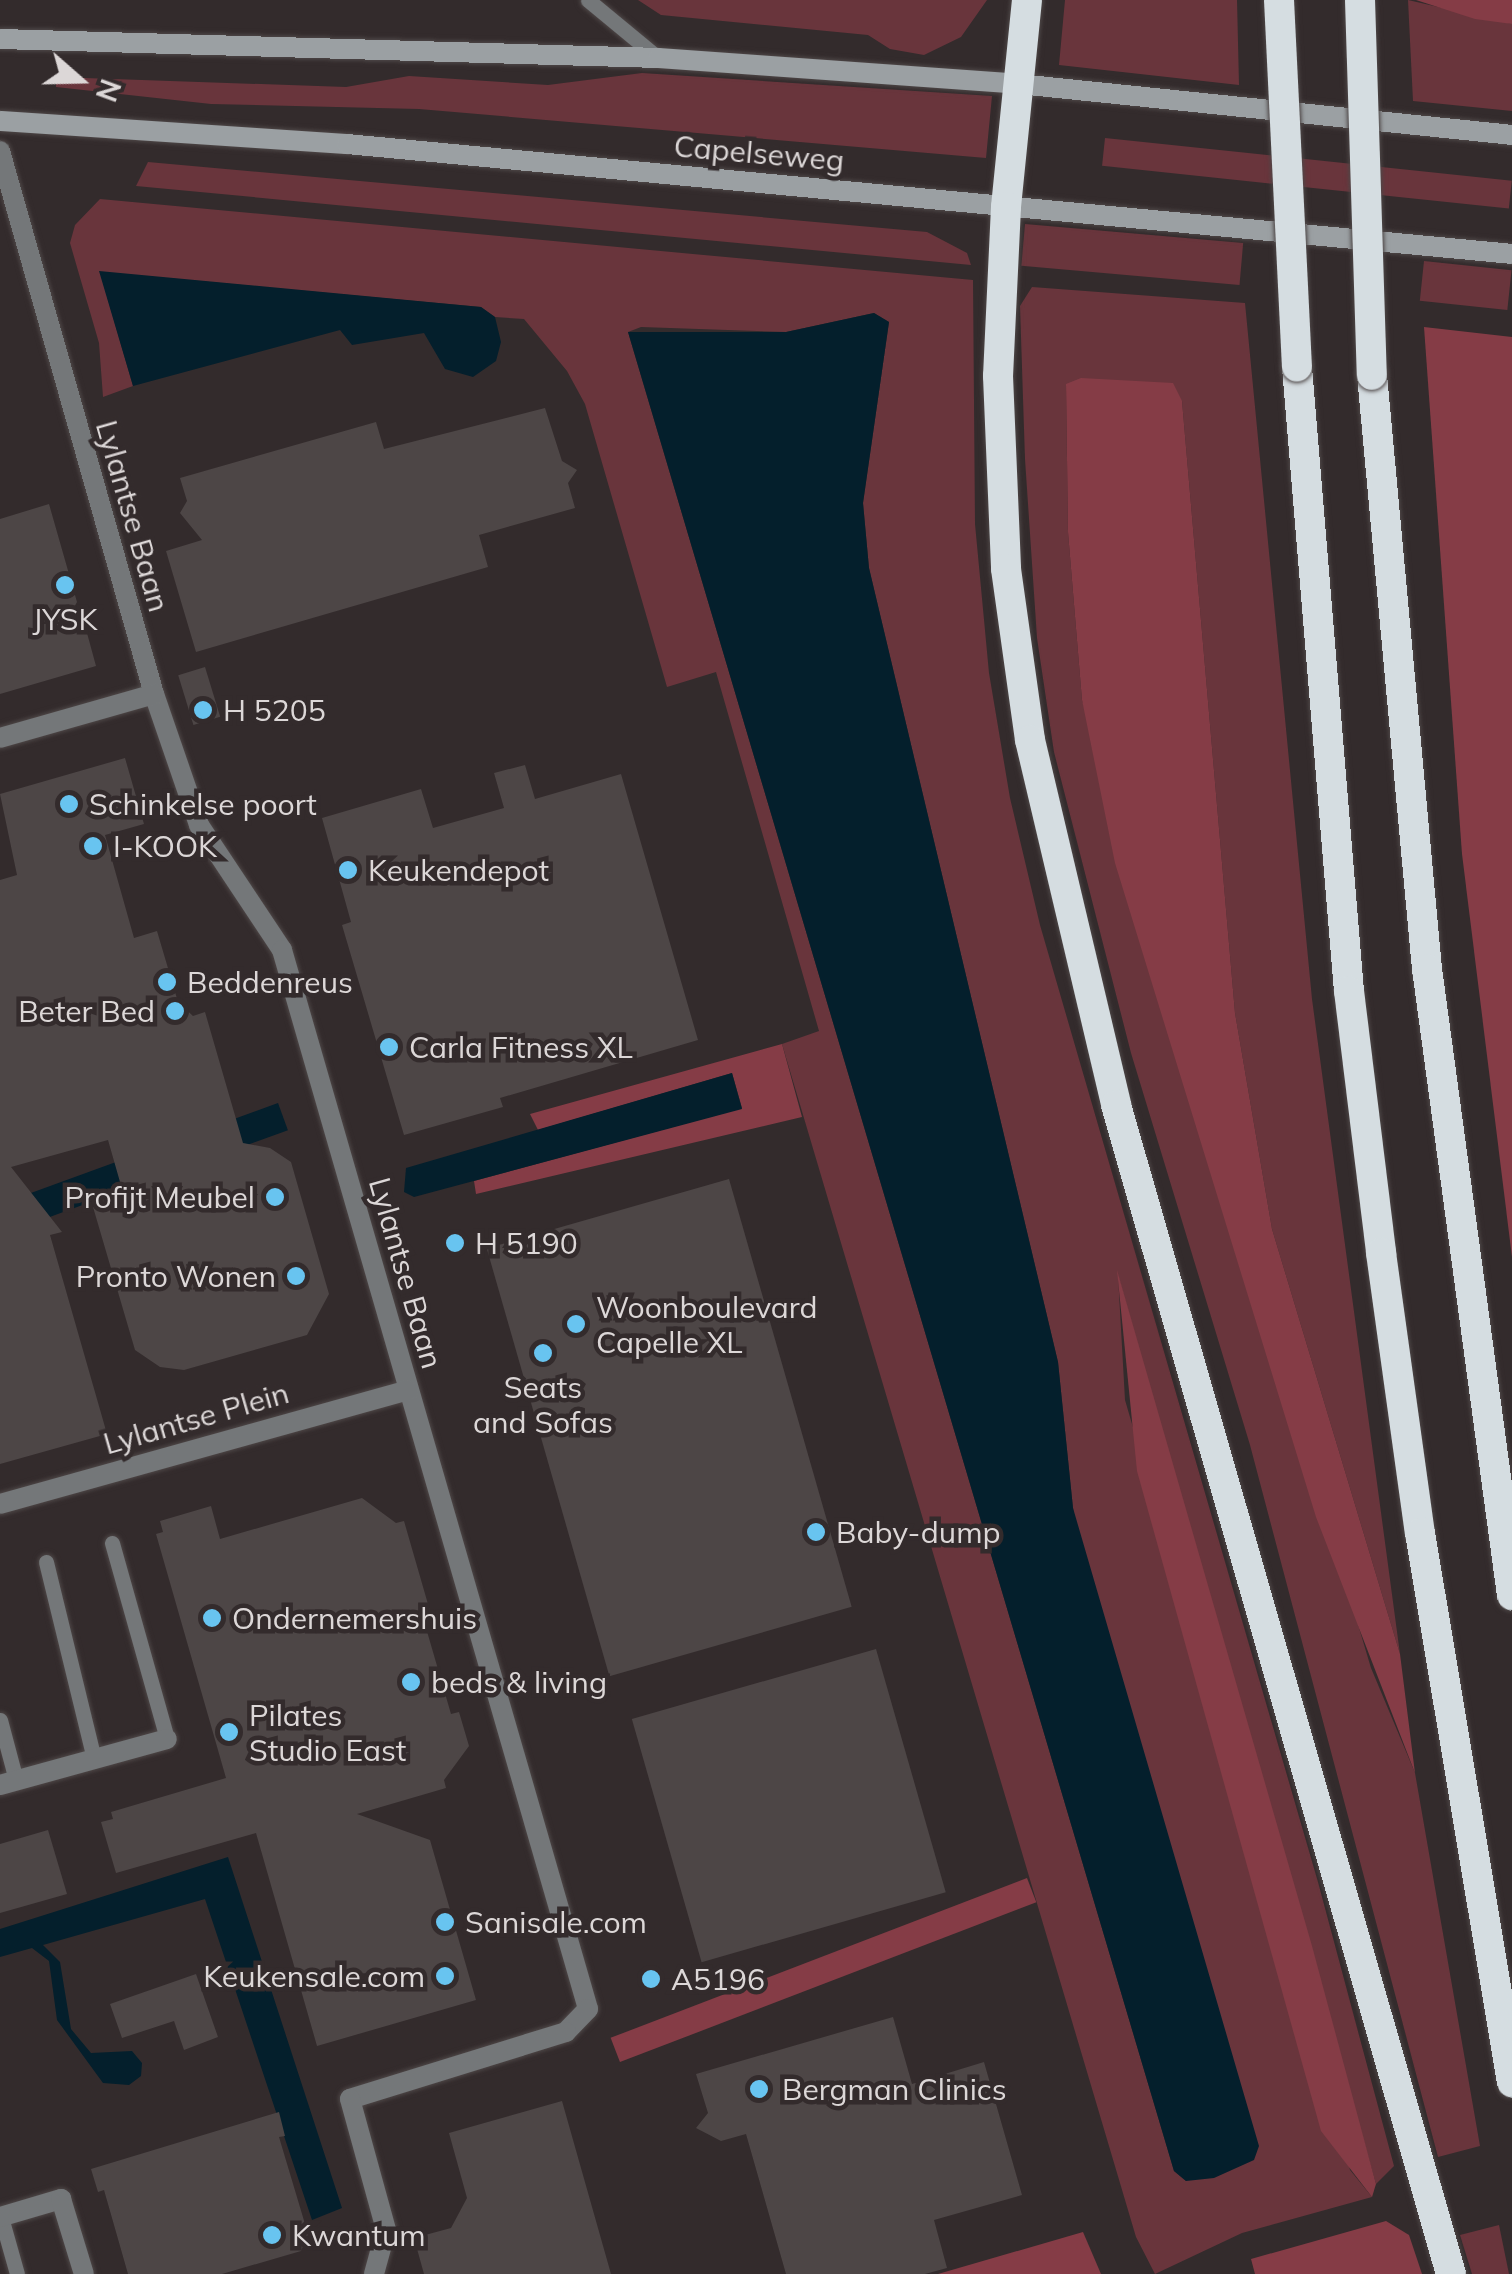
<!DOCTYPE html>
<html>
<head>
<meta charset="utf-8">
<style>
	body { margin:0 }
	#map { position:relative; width:1512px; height:2274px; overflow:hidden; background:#332b2c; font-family:Mulish,sans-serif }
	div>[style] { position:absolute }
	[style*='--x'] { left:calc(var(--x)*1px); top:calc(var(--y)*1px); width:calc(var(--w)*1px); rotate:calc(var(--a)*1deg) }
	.green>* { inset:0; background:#69353c; transform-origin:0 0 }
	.forest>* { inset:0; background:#853c46; transform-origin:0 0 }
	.water>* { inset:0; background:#041f2c; transform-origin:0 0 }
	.building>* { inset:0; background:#4d4646; transform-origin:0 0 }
	.roads { filter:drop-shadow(0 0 2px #4e4747) drop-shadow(0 0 2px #4e4747) }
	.service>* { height:15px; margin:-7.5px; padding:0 7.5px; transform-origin:7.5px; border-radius:7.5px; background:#747779 }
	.minor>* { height:20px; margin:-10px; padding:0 10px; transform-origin:10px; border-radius:10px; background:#747779 }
	.secondary>* { height:20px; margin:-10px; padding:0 10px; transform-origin:10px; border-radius:10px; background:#9ba0a3 }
	.motorway>* { height:30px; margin:-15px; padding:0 15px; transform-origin:15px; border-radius:15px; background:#d5dde1 }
	.bridges { filter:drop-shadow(0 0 2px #4e4747) drop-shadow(0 0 2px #4e4747) }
	.motorway-bridge>* { height:30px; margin:-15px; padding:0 15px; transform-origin:15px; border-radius:15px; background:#d5dde1 }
	.dots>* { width:28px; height:28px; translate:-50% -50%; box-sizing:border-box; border:5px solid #332b2c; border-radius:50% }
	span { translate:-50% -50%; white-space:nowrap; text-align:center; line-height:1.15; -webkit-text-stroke:9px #332b2c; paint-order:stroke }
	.street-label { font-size:30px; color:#dcd7d7 }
	.poi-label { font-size:30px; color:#dcd7d7 }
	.left { translate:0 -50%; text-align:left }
	.right { translate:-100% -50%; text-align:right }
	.north { position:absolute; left:30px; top:30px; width:100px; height:100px; -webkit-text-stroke:8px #332b2c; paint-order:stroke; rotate:110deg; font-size:28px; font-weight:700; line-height:40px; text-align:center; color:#dcd7d7 }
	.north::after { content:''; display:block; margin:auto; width:35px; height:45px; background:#dcd7d7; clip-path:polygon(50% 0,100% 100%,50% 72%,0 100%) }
</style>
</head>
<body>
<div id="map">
	<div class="green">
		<i style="clip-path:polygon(638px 0,987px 0,961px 37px,924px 55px,890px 49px,868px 35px,661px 15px)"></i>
		<i style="clip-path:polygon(1065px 0,1237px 0,1239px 85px,1059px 65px)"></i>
		<i style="clip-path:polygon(1408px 0,1512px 24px,1512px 111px,1413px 101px)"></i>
		<i style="clip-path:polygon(642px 73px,992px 96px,986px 158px,419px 109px,211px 104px,56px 87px,56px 77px,346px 87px,409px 76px,548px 85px)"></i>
		<i style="left:1105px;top:138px;width:409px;height:28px;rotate:6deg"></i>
		<i style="clip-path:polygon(148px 162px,927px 232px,967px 253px,971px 265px,136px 186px)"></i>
		<i style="clip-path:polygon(evenodd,100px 199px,973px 280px,975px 524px,989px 673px,1010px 798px,1040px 925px,1318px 1882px,1394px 2166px,1376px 2184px,1118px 1275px,1125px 1400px,1350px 2170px,1372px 2197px,1242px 2233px,1155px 2274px,1136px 2237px,782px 1044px,819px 1031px,716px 672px,667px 687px,585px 404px,567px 371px,524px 319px,495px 317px,481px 307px,100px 272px,133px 386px,103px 397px,99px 343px,70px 243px,75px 225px,100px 199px,874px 313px,889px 322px,863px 503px,869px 568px,1058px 1362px,1073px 1508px,1186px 2181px,1174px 2171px,628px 332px,641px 327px,786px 332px,874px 313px)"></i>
		<i style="left:1025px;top:224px;width:219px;height:42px;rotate:5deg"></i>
		<i style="left:1424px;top:261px;width:88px;height:40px;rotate:6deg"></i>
		<i style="clip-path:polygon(1032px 287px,1245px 303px,1312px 999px,1400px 1654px,1272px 1229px,1235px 1013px,1182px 401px,1066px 384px,1068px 532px,1082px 700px,1371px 1668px,1415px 1773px,1480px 2146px,1438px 2157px,1250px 1445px,1131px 1053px,1054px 752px,1037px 638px,1025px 459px,1020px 306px)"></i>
		<i style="clip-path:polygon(1499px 2225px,1509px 2274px,1472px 2274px,1460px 2235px)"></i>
	</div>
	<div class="forest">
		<i style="clip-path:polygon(1416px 0,1512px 0,1512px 24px,1475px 19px)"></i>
		<i style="clip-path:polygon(1424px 327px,1512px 337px,1512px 1257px,1462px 854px)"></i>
		<i style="clip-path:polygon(1081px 378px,1173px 383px,1182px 401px,1235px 1013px,1272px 1229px,1400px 1654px,1415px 1773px,1316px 1517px,1115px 863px,1082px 700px,1068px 532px,1066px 384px)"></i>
		<i style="clip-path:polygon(782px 1044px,802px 1117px,476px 1194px,474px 1181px,742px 1108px,732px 1073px,538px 1130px,530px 1114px)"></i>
		<i style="clip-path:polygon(1117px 1270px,1312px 1946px,1376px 2184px,1372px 2197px,1321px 2131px,1137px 1471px)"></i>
		<i style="left:1027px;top:1878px;width:26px;height:446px;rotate:69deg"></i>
		<i style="clip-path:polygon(1386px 2221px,1409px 2235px,1422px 2274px,1255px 2274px,1251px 2259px)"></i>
		<i style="clip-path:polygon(1083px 2232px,1101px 2274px,938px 2274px)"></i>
	</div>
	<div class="water">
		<i style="clip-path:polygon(99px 271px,481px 307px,495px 317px,501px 342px,496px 361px,473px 377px,445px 369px,424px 333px,352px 345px,340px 330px,133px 386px)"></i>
		<i style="clip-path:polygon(874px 313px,889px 322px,863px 503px,869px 568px,1058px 1362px,1073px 1508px,1259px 2146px,1254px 2160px,1214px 2178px,1186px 2181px,1174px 2171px,628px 332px,786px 332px)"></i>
		<i style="clip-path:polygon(732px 1073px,742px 1109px,414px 1197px,404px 1192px,406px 1168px)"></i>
		<i style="left:278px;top:1103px;width:29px;height:290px;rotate:70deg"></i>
		<i style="clip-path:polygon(228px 1857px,342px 2208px,312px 2220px,205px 1899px,43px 1945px,60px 1962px,71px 2029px,91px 2053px,132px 2051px,142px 2063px,141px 2076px,129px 2085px,103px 2083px,57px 2020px,49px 1961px,32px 1948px,0 1957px,0 1929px)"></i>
	</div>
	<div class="building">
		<i style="clip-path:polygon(545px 408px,562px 461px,577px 470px,568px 483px,575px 508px,479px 535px,488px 567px,196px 652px,166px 551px,202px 540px,180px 513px,187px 501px,180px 478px,376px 422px,384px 449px)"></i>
		<i style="clip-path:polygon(49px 504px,77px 602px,66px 622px,87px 633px,96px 666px,0 694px,0 519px)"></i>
		<i style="left:205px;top:667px;width:52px;height:28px;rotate:73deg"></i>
		<i style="clip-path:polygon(125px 758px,144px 824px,105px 835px,134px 938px,157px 931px,178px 1002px,193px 1016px,205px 1012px,243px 1143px,270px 1148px,291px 1162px,329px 1294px,307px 1335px,184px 1370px,160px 1367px,135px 1350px,93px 1207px,120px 1182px,108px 1140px,11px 1167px,62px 1232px,50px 1235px,107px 1434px,0 1464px,0 880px,17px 875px,0 794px)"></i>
		<i style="clip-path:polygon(525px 765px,535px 799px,621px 774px,698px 1040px,500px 1098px,503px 1107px,404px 1135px,342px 925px,351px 922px,322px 818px,421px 789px,433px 828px,504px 808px,494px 773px)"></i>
		<i style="left:729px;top:1179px;width:445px;height:252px;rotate:74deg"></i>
		<i style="clip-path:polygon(362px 1498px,396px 1523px,404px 1521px,432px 1618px,424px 1621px,451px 1714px,459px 1712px,469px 1746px,444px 1780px,446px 1788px,357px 1814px,430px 1840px,476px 2000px,317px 2046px,256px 1833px,116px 1873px,101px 1822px,113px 1819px,111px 1812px,226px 1778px,156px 1534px,163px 1532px,160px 1521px,211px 1506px,220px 1539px)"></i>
		<i style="left:876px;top:1649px;width:253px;height:254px;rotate:74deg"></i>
		<i style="clip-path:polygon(48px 1830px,67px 1894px,0 1913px,0 1844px)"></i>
		<i style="clip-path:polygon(196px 1974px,218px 2037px,184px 2050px,174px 2021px,122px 2038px,110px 2004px)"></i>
		<i style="clip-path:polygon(893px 2017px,912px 2084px,984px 2062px,1022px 2195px,934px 2220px,947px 2268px,925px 2274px,786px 2274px,746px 2134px,721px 2141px,696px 2128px,708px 2113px,696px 2074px)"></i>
		<i style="clip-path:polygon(562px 2101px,611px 2274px,424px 2274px,414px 2238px,451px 2228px,467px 2198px,449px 2133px)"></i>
		<i style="clip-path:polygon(279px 2112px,285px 2136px,279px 2137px,308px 2234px,301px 2251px,222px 2274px,128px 2274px,104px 2190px,98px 2192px,91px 2169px)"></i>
	</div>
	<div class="roads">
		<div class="service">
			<i style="--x:588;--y:0;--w:91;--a:39.6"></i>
			<i style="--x:112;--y:1543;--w:204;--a:74.3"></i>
			<i style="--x:46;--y:1562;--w:203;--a:76.3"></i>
			<i style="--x:0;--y:1720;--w:62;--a:75.1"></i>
			<i style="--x:1;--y:2217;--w:59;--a:74.3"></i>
		</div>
		<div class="minor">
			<i style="--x:0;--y:151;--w:564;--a:74.17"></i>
			<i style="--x:154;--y:694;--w:139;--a:71"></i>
			<i style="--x:199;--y:825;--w:150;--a:56.4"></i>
			<i style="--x:282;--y:950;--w:1102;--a:73.88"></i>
			<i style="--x:588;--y:2009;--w:32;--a:134"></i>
			<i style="--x:566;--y:2032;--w:226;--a:162.8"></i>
			<i style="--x:350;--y:2099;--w:136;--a:74.6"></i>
			<i style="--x:386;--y:2230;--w:46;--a:105.3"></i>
			<i style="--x:0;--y:738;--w:160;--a:-15.9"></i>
			<i style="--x:0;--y:1504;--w:424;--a:-15.6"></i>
			<i style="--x:0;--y:1785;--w:173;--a:-15.4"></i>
			<i style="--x:0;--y:2217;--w:64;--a:-16.4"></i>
			<i style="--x:61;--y:2199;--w:78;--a:73"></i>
		</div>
		<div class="secondary">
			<i style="--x:0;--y:39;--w:658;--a:1.65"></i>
			<i style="--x:658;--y:58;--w:362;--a:4.1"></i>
			<i style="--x:1019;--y:84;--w:496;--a:5.9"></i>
			<i style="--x:0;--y:121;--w:348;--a:3.8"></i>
			<i style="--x:347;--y:144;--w:1170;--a:5.39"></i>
		</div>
		<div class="motorway">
			<i style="--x:1027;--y:0;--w:208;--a:95.8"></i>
			<i style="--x:1006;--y:207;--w:169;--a:92.7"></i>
			<i style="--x:998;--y:376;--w:193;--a:87.6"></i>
			<i style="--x:1006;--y:569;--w:173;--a:82"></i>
			<i style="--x:1030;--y:740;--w:375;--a:76.7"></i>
			<i style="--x:1116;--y:1105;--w:1216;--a:74.01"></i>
			<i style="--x:1297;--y:367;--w:626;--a:85.24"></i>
			<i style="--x:1349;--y:991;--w:264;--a:83"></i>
			<i style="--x:1381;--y:1253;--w:283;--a:82.1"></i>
			<i style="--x:1420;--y:1533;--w:557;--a:80.49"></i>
			<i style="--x:1372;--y:375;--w:597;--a:84.71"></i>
			<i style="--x:1427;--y:969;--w:632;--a:82.27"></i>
		</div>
	</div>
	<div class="bridges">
		<div class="motorway-bridge">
			<i style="--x:1279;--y:0;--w:367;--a:87.2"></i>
			<i style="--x:1360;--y:0;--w:375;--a:88.2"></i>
		</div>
	</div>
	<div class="dots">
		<i style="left:65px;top:585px;background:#68c4f0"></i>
		<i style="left:203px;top:710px;background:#68c4f0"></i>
		<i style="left:69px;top:804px;background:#68c4f0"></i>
		<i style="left:93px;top:846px;background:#68c4f0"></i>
		<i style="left:348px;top:870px;background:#68c4f0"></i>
		<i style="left:167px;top:982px;background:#68c4f0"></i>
		<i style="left:175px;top:1011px;background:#68c4f0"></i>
		<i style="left:389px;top:1047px;background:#68c4f0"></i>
		<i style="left:275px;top:1197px;background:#68c4f0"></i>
		<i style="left:455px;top:1243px;background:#68c4f0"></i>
		<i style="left:296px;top:1276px;background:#68c4f0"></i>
		<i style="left:576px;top:1324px;background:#68c4f0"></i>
		<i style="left:543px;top:1353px;background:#68c4f0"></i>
		<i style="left:816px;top:1532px;background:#68c4f0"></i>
		<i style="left:212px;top:1618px;background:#68c4f0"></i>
		<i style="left:411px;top:1682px;background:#68c4f0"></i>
		<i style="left:229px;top:1732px;background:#68c4f0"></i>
		<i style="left:445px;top:1922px;background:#68c4f0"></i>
		<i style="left:445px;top:1976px;background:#68c4f0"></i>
		<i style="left:651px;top:1979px;background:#68c4f0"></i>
		<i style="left:759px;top:2089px;background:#68c4f0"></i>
		<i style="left:272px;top:2235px;background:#68c4f0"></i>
	</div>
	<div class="street-label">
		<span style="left:759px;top:153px;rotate:5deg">Capelseweg</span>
		<span style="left:133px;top:516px;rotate:74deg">Lylantse Baan</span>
		<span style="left:406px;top:1273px;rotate:74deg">Lylantse Baan</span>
		<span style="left:196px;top:1418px;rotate:-16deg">Lylantse Plein</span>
	</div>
	<div class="poi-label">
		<span style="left:65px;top:619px">JYSK</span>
		<span class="left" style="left:223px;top:710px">H 5205</span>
		<span class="left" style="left:89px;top:804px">Schinkelse poort</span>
		<span class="left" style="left:113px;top:846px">I-KOOK</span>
		<span class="left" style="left:368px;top:870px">Keukendepot</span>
		<span class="left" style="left:187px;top:982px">Beddenreus</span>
		<span class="right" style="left:155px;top:1011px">Beter Bed</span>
		<span class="left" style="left:409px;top:1047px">Carla Fitness XL</span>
		<span class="right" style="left:255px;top:1197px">Profijt Meubel</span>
		<span class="left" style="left:475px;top:1243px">H 5190</span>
		<span class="right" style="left:276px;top:1276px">Pronto Wonen</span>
		<span class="left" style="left:596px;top:1324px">Woonboulevard<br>Capelle XL</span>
		<span style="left:543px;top:1404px">Seats<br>and Sofas</span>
		<span class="left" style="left:836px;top:1532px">Baby-dump</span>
		<span class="left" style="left:232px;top:1618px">Ondernemershuis</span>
		<span class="left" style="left:431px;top:1682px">beds &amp; living</span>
		<span class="left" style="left:249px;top:1732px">Pilates<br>Studio East</span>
		<span class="left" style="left:465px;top:1922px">Sanisale.com</span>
		<span class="right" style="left:425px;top:1976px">Keukensale.com</span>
		<span class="left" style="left:671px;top:1979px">A5196</span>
		<span class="left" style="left:782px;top:2089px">Bergman Clinics</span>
		<span class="left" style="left:292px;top:2235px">Kwantum</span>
	</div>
	<div class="north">N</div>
</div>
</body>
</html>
